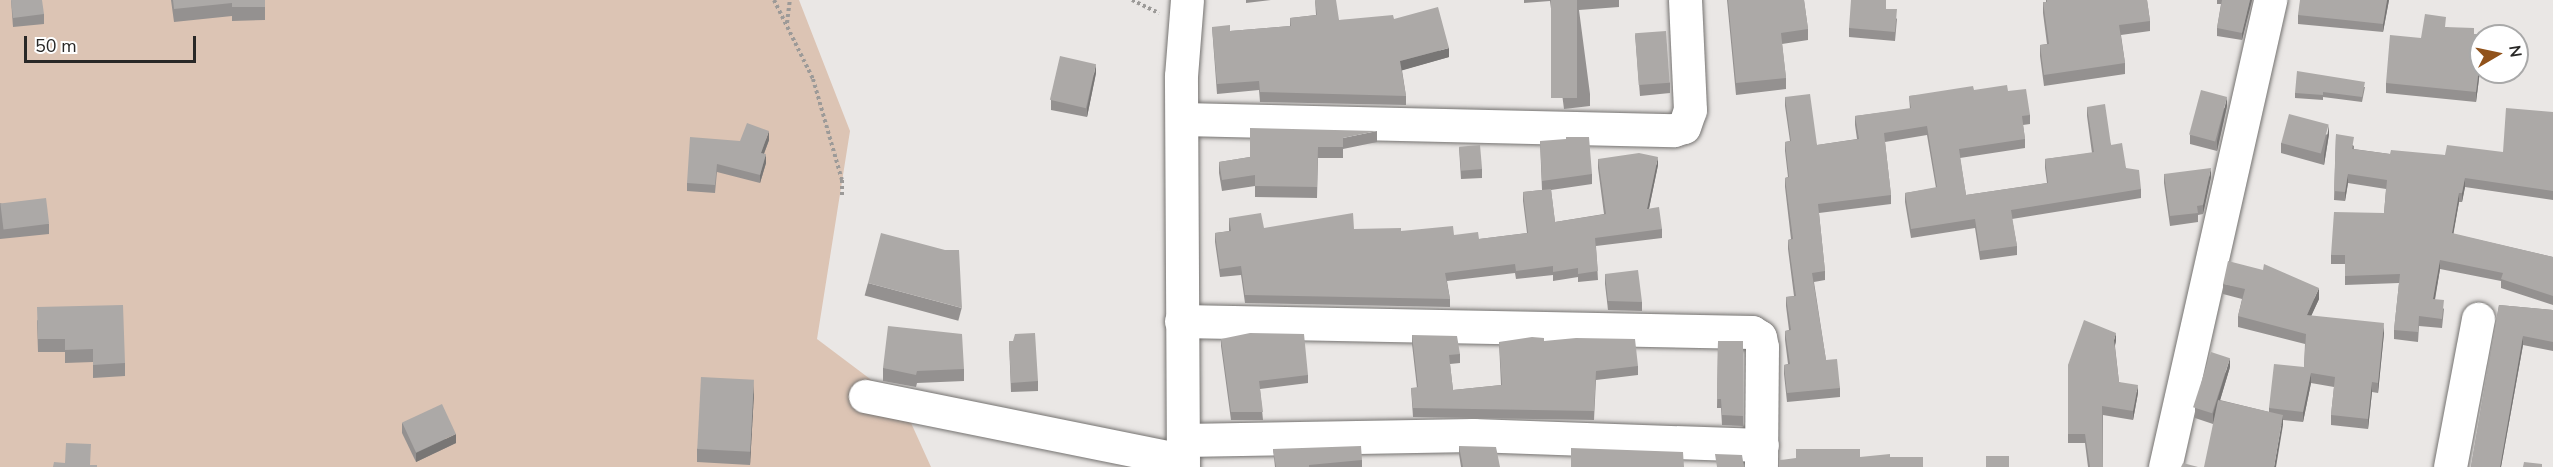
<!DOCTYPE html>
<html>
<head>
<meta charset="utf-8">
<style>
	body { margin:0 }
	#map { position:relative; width:2553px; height:467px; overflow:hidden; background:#eae7e5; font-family:"Nunito Sans",sans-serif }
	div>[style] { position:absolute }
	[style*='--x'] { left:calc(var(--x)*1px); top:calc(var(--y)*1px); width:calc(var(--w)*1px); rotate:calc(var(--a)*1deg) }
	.green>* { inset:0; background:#dcc4b4 }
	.path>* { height:4px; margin-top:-2px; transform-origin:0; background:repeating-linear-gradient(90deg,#9c9a98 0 3px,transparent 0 6px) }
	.roads { filter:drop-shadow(0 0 2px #747270) drop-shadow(0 0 2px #747270) }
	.minor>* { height:33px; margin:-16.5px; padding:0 16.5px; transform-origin:16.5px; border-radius:16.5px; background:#fff }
	.wall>* { inset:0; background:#949190; transform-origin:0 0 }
	.shaded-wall>* { inset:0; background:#787675 }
	.building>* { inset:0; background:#aca9a7; transform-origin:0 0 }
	span { translate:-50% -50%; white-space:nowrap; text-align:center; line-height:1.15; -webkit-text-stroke:4.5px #fff; paint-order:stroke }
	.north { position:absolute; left:2469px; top:24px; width:60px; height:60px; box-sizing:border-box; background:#fff; border:2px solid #a9a9a9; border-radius:50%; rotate:81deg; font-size:16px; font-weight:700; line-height:24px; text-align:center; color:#292827 }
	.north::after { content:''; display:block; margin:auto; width:21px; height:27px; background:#91521a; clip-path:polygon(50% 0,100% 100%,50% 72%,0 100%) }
	.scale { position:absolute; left:24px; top:36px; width:172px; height:27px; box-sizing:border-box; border:3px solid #292827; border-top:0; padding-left:8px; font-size:18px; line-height:21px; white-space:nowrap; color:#292827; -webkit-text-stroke:4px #fff; paint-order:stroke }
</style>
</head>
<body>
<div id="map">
	<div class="green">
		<i style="clip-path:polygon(0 0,799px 0,850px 131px,817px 339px,902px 403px,931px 467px,0 467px)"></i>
	</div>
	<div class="path">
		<i style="--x:774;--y:0;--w:88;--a:63.7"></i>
		<i style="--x:813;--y:79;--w:105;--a:74"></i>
		<i style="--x:842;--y:180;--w:16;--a:90"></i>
		<i style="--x:1132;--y:0;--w:30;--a:26"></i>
		<i style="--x:787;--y:23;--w:23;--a:-83"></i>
	</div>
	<div class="roads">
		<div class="minor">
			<i style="--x:1182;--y:119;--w:492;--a:1.3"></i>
			<i style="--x:1674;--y:130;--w:10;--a:-17"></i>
			<i style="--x:1684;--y:127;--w:18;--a:-71"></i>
			<i style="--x:1690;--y:110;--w:110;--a:-92.6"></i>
			<i style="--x:1181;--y:321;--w:571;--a:1.1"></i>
			<i style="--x:1752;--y:332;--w:9;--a:32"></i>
			<i style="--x:1760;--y:337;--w:10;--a:79"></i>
			<i style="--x:1762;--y:347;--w:120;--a:90.5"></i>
			<i style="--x:865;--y:396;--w:324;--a:11.4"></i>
			<i style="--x:1183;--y:440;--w:290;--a:-1"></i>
			<i style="--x:1473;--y:435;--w:289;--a:2"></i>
			<i style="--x:1183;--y:467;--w:391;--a:-90.3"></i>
			<i style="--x:1181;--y:76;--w:76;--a:-85.5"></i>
			<i style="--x:2165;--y:467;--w:479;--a:-77.3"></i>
			<i style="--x:2450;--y:467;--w:151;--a:-79.3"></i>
		</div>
	</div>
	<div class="wall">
		<i style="clip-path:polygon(11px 0,44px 14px,44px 24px,13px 27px)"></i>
		<i style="clip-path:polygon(171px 0,265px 0,265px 20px,232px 21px,232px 16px,174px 22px)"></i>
		<i style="clip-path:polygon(1246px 0,1271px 0,1246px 3px)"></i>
		<i style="clip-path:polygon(1315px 0,1339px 20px,1394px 19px,1449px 57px,1402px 70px,1406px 96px,1406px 105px,1260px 102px,1259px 90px,1217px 94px,1212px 27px,1230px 31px,1290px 26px,1290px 18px,1316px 15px)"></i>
		<i style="clip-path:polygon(1524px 0,1619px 0,1619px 7px,1579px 10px,1590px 94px,1590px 106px,1564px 109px,1550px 1px,1524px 3px)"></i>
		<i style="clip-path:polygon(1727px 0,1804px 0,1808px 29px,1808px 40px,1782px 44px,1786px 78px,1786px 89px,1736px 95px)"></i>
		<i style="clip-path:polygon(2046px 0,2147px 0,2150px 21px,2150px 31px,2121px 35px,2125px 63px,2125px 74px,2044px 86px,2040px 56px,2040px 45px,2047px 44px,2043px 13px,2043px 2px,2046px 2px)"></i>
		<i style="clip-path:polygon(2217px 0,2252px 0,2242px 40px,2217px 36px,2217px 28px,2221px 4px,2217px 4px)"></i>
		<i style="clip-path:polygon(2389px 0,2383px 32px,2298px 24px,2298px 15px)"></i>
		<i style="clip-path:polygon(1886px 9px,1897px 19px,1895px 41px,1849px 37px,1849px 28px)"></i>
		<i style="clip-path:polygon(2446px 27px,2481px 36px,2481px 63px,2476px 102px,2386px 93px,2386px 83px,2421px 38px)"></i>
		<i style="clip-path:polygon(1635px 34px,1670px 83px,1670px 93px,1640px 96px)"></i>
		<i style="clip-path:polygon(1096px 73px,1087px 117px,1051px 110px,1051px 100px)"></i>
		<i style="clip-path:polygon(2365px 87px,2362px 102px,2323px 97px,2323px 100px,2295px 98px,2295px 93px)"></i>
		<i style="clip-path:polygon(1974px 90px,2008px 91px,2030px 115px,2030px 124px,2023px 125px,2025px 139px,2025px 148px,1960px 158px,1966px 195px,2047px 183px,2045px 168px,2045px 159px,2092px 153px,2087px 116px,2087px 107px,2126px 168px,2141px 189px,2141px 198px,2012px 219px,2017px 246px,2017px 255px,1980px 260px,1975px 228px,1911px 238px,1905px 202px,1905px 193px,1936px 188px,1927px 135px,1885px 142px,1891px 195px,1891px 204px,1819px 213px,1825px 271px,1825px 280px,1814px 282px,1826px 360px,1840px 388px,1840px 397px,1787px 402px,1784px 374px,1784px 365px,1788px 364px,1785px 340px,1785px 331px,1789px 330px,1786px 306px,1786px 297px,1794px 296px,1788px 249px,1788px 240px,1791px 239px,1785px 187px,1785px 178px,1788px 177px,1785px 151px,1785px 142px,1790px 141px,1785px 106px,1785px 97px,1817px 145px,1857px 139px,1855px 125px,1855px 116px,1910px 109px,1909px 96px)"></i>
		<i style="clip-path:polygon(2227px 106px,2217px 151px,2190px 144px,2190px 135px)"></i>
		<i style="clip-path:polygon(2553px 112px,2553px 200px,2465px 187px,2462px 202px,2459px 202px,2453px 234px,2553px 257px,2553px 305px,2501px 288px,2501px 281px,2440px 269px,2435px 300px,2444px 309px,2442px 328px,2419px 326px,2418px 342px,2394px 339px,2394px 330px,2399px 283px,2345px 285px,2345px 264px,2331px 264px,2331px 255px,2384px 213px,2386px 189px,2348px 183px,2345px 201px,2334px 200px,2336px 134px,2354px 146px,2354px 149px,2390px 154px,2445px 155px,2503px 152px)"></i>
		<i style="clip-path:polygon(1377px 131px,1377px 142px,1343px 149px,1343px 158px,1318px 158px,1317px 198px,1255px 197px,1255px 186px,1222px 191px,1219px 173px,1219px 162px,1250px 157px)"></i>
		<i style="clip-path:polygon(2329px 134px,2324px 165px,2281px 153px,2281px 143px)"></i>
		<i style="clip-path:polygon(769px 140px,764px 154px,766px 163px,760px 183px,717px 172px,715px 193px,687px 191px,687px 183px,740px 141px)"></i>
		<i style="clip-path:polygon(1540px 141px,1592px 174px,1592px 184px,1551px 190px,1555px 222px,1604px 214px,1598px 168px,1598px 159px,1658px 165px,1649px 209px,1662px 229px,1662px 238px,1596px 246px,1598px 280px,1578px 282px,1578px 277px,1553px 281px,1553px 275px,1516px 279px,1515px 273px,1447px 281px,1450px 299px,1450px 307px,1245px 303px,1241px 275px,1220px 277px,1215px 242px,1215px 233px,1229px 231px,1229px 218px,1264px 228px,1354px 229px,1401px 231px,1454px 235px,1479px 239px,1527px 233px,1523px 201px,1523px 192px,1542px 190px)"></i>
		<i style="clip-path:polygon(1459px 147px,1482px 169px,1482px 178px,1461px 179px)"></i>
		<i style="clip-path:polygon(2164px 174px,2211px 177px,2203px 214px,2198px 215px,2198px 222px,2170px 226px,2164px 183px)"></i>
		<i style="clip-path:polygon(0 203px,49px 224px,49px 234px,0 239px)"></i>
		<i style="clip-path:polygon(1605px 274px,1642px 302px,1642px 311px,1608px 310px,1605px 284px)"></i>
		<i style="left:868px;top:283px;width:97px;height:13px;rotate:15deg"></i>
		<i style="clip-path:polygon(2223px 284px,2319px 299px,2311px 316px,2384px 333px,2378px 393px,2372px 392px,2368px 429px,2331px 425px,2331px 415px,2334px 387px,2311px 383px,2303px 422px,2283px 420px,2283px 425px,2213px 424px,2195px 418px,2195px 408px,2230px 367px,2220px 400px,2269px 412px,2269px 408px,2304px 367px,2305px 344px,2238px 327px,2238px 316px,2242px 299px,2223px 294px)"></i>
		<i style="clip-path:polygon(2499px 305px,2553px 310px,2553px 351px,2523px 345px,2501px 467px,2471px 467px)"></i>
		<i style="clip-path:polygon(37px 320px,125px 363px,125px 376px,93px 378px,93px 362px,65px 363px,65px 352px,38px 352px)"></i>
		<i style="clip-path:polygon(1412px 335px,1460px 354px,1460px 363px,1450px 364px,1453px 390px,1501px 385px,1499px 342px,1544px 341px,1638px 366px,1638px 375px,1596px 380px,1594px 420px,1413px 417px,1411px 388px,1417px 388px,1412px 344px)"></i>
		<i style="clip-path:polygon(1221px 339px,1308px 375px,1308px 383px,1260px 389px,1263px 420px,1231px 420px,1221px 346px)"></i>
		<i style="clip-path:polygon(1009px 341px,1038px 381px,1038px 391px,1011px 392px)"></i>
		<i style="clip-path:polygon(1718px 341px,1743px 341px,1743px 426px,1722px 425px,1721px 408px,1717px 408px)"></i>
		<i style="clip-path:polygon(2116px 341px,2115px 346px,2119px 382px,2138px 393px,2133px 420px,2103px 415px,2103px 467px,2088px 467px,2085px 443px,2068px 443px,2068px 365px)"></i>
		<i style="clip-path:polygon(883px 368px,964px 369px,964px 381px,917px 383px,916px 387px,883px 381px)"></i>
		<i style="clip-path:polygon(754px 393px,750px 465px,697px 462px,697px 449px)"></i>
		<i style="clip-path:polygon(402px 423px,456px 443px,416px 462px,402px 433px)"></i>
		<i style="clip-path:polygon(1459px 446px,1500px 467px,1461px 467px,1459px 454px)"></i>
		<i style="clip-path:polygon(1273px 449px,1362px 460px,1362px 467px,1275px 467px)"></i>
	</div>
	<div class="shaded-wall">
		<i style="clip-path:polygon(2250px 0,2252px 0,2242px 40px,2242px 33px)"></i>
		<i style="clip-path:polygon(2387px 0,2389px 0,2383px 32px,2383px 24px)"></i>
		<i style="clip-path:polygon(1449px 48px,1449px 57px,1400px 71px,1400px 61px)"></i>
		<i style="clip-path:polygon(2481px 52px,2481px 63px,2476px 102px,2476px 92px)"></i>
		<i style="clip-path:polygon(1096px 64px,1096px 73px,1087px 117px,1087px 108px)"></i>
		<i style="clip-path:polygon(2227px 97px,2227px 106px,2217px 151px,2217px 141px)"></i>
		<i style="clip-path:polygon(2329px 125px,2329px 134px,2324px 165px,2324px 155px)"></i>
		<i style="clip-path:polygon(769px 131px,769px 140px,761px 161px,761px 153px)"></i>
		<i style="clip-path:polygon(766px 154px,766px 163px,760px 183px,760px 175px)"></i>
		<i style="clip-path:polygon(1658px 157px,1658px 165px,1647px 218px,1647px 209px)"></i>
		<i style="clip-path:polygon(2211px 168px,2211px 177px,2203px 214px,2203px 205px)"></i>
		<i style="clip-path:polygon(2348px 174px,2348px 183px,2345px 201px,2345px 192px)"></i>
		<i style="clip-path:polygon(2465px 178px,2465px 187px,2462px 202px,2462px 193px)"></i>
		<i style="clip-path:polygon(2459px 193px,2459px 202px,2452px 242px,2452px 233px)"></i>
		<i style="clip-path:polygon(2440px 260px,2440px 269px,2433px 309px,2433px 299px)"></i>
		<i style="clip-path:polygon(2319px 288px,2319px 299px,2307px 325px,2307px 315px)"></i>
		<i style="clip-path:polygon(2384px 323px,2384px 333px,2378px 393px,2378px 383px)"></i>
		<i style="clip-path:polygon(2116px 333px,2116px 341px,2114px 348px,2114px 340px)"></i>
		<i style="clip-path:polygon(2523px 336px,2523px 345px,2501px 467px,2500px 467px)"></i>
		<i style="clip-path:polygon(2230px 358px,2230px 367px,2213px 424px,2213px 414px)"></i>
		<i style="clip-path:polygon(2311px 373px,2311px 383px,2303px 422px,2303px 412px)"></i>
		<i style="clip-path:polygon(754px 380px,754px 393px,750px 465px,750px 452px)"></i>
		<i style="clip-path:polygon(2372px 382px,2372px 392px,2368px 429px,2368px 419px)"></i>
		<i style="clip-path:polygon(2138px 385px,2138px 393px,2133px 420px,2133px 411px)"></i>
		<i style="clip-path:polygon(2283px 415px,2283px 425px,2276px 467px,2274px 467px)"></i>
		<i style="clip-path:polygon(456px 434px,456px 443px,416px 462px,416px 453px)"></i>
	</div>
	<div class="building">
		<i style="clip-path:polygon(11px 0,42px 0,44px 14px,13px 18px)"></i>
		<i style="clip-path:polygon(173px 0,265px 0,265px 7px,232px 7px,232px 3px,174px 9px)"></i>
		<i style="clip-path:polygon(1315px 0,1336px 0,1339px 20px,1393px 15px,1394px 19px,1438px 7px,1449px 48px,1400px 61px,1406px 96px,1260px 92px,1259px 81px,1217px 84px,1212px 27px,1230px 25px,1230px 31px,1291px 26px,1290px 18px,1317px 15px)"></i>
		<i style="left:1551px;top:0;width:26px;height:98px"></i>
		<i style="clip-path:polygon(1728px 0,1804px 0,1808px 29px,1781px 33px,1786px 78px,1736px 83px)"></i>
		<i style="clip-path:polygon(1851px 0,1886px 0,1886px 9px,1897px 9px,1895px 32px,1849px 28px)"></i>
		<i style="clip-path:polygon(2047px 0,2147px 0,2150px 21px,2119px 25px,2125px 63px,2044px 75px,2040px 45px,2049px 44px,2043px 2px,2047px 2px)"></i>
		<i style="clip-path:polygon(2222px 0,2250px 0,2242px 33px,2217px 28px)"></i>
		<i style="clip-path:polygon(2300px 0,2387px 0,2383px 24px,2298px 15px)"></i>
		<i style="clip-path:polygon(2425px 14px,2446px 17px,2445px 27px,2474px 28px,2474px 34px,2483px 34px,2483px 36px,2481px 36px,2481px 52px,2476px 92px,2386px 83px,2390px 35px,2421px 38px)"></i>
		<i style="left:1666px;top:31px;width:52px;height:31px;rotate:86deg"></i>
		<i style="left:1060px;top:56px;width:37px;height:45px;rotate:13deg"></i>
		<i style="clip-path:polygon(2297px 71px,2365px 82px,2362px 97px,2323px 92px,2323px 95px,2295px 93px)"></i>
		<i style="clip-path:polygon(2007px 85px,2008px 91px,2026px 89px,2030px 115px,2022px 116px,2025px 139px,1959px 149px,1966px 195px,2048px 183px,2045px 159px,2094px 152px,2087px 107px,2105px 104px,2111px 145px,2122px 143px,2126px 168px,2139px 170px,2141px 189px,2011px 210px,2017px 246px,1980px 251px,1975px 219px,1911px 229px,1905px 193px,1937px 187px,1927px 126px,1884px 133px,1891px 195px,1818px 204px,1825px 271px,1812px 273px,1826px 360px,1837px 359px,1840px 388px,1787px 393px,1784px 365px,1790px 364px,1785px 331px,1791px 330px,1786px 297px,1796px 296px,1788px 240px,1793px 239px,1785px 178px,1789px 177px,1785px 142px,1791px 141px,1785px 97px,1810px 94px,1817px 145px,1859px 139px,1855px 116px,1911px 108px,1909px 96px,1973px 86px,1974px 90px)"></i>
		<i style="left:2201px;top:90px;width:27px;height:46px;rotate:15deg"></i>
		<i style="clip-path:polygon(2506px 108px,2553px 112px,2553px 191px,2465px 178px,2462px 193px,2459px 193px,2452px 233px,2553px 257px,2553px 296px,2501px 279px,2503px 273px,2440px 260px,2433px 299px,2444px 300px,2442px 319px,2419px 316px,2418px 332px,2394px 330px,2400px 274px,2345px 276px,2345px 255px,2331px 255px,2334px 212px,2384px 213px,2387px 180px,2348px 174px,2345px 192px,2334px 191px,2336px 134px,2354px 137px,2352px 149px,2390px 154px,2391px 150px,2445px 155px,2447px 145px,2503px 152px)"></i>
		<i style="left:2289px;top:114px;width:41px;height:30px;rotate:15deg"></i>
		<i style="clip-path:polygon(747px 123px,769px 131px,761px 153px,766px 154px,760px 175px,717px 164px,715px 185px,687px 183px,690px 137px,740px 141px)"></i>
		<i style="clip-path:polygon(1250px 128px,1377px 131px,1343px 138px,1343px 147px,1318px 147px,1317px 187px,1255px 186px,1255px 175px,1222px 180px,1219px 162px,1250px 157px)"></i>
		<i style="clip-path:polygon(1566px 137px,1589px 137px,1592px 174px,1542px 181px,1540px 141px,1566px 139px)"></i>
		<i style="left:1480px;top:145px;width:24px;height:21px;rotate:85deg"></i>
		<i style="clip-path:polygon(1639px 153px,1658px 157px,1647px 209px,1659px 207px,1662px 229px,1595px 238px,1598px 271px,1578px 274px,1578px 268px,1553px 272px,1553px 266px,1516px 271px,1515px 264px,1445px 273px,1450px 299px,1245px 295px,1241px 266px,1220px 269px,1215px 233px,1231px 231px,1229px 218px,1261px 213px,1264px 228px,1353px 213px,1354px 229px,1401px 228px,1401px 231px,1453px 226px,1454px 235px,1478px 232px,1479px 239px,1528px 233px,1523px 192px,1551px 189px,1555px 222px,1606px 214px,1598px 159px)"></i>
		<i style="clip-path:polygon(2211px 168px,2203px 205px,2197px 206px,2198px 213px,2170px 216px,2164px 174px)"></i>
		<i style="left:46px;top:198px;width:26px;height:46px;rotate:83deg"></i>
		<i style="clip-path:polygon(881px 233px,945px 250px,959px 250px,962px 308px,868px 283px)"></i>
		<i style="clip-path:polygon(2228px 261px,2263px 270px,2264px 264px,2319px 288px,2307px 315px,2384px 323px,2378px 383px,2372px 382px,2368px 419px,2331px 415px,2335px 377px,2311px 373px,2303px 412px,2269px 408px,2274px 364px,2304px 367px,2306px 334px,2238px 316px,2245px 289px,2223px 284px)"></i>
		<i style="clip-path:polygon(1638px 270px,1642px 302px,1608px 301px,1605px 274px)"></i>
		<i style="clip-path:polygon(123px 305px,125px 363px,93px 365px,93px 349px,65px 350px,65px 339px,38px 339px,37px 307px)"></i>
		<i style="clip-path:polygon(2499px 305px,2553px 310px,2553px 342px,2523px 336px,2500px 467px,2471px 467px)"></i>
		<i style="clip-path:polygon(2084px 320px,2116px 333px,2114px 340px,2119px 382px,2138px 385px,2133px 411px,2102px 406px,2103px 467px,2090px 467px,2085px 434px,2068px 434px,2068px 365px)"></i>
		<i style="clip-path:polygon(888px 326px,962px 334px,964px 369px,917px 371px,916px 375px,883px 368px)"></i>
		<i style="clip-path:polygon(1035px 333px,1038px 381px,1011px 383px,1009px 341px,1013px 341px,1015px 334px)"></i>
		<i style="clip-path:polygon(1250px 333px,1304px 334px,1308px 375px,1259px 381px,1263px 412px,1231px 412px,1221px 339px)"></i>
		<i style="clip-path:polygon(1412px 335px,1457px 336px,1460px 354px,1449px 355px,1453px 390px,1502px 385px,1499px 342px,1532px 337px,1544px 338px,1544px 341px,1576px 338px,1635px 339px,1638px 366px,1596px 371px,1594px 411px,1413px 408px,1411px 388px,1418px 387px)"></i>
		<i style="clip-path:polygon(1718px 341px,1743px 341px,1743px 416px,1722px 415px,1721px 399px,1717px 399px)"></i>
		<i style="left:2211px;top:352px;width:20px;height:58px;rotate:18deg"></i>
		<i style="left:701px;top:377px;width:53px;height:72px;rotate:3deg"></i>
		<i style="clip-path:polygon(2218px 400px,2283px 415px,2274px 467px,2204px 467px)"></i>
		<i style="left:442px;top:404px;width:33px;height:44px;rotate:65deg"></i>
		<i style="clip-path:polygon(66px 443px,91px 444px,90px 465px,97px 465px,97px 467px,53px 467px,54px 462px,65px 463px)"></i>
		<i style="clip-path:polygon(1361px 446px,1362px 460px,1309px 465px,1309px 467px,1276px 467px,1273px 449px)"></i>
		<i style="clip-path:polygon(1459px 446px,1496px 447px,1500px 467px,1463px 467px)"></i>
		<i style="clip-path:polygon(1571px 448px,1683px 452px,1684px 467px,1571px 467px)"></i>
		<i style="clip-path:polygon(1796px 449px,1860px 449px,1860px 457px,1890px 454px,1890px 457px,1923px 457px,1923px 467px,1779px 467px,1780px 460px,1796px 458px)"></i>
		<i style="clip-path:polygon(1715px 454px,1742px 455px,1744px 467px,1717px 467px)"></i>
		<i style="left:1986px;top:456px;width:23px;height:11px"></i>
		<i style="clip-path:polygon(2524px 462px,2542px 464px,2542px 467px,2523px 467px)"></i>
		<i style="clip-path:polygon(2183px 463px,2198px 467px,2181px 467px)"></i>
	</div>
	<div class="north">N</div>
	<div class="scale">50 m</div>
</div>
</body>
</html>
